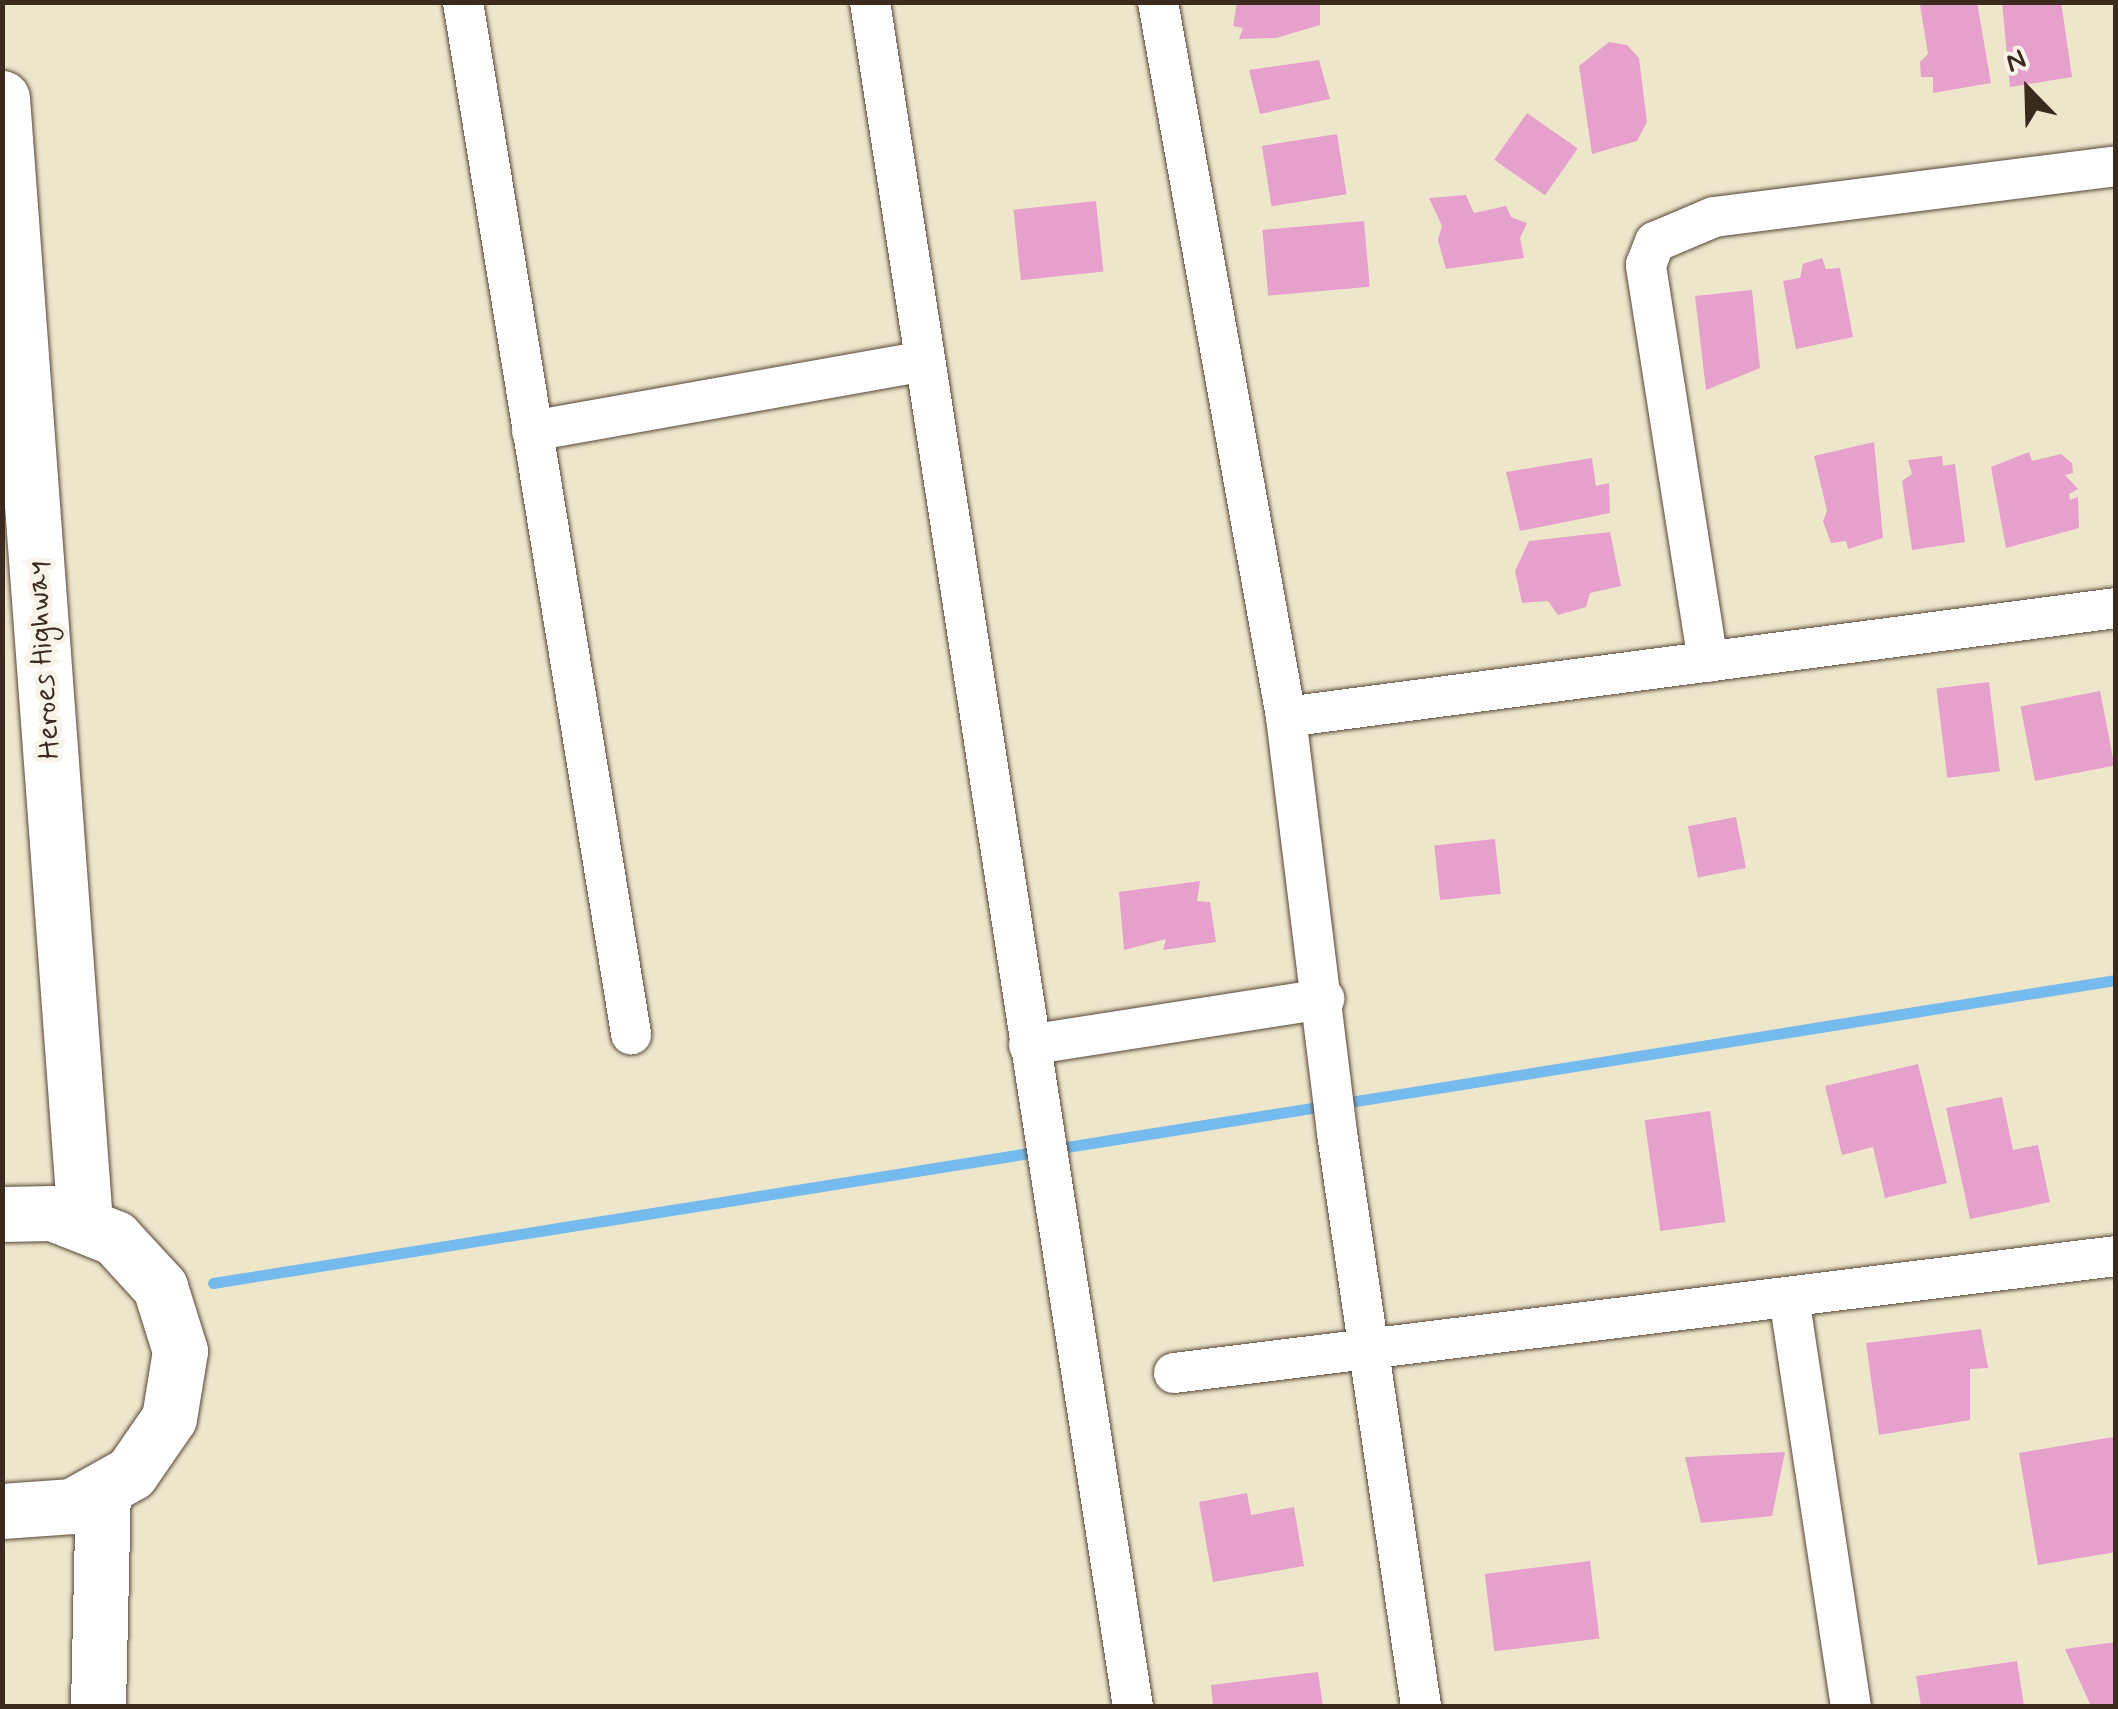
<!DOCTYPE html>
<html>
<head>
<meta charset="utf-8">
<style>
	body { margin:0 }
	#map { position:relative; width:2118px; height:1709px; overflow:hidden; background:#eee6cb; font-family:Mynerve,sans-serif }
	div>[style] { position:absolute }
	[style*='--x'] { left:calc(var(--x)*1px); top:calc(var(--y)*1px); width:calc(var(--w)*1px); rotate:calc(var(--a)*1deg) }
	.stream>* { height:11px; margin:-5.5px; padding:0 5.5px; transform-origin:5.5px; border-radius:5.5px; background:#75baec }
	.building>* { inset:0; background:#e5a1cb; transform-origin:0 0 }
	.roads { filter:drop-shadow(0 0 2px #564638) drop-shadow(0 0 2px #564638) }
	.street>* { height:40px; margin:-20px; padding:0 20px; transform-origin:20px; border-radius:20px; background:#fff }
	.secondary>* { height:55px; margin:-27.5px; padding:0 27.5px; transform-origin:27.5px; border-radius:27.5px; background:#fff }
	span { translate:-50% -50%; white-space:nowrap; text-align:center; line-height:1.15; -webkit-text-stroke:10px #f7f3e8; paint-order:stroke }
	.street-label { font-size:30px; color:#3b2a1e }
	.frame { position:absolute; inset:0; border:5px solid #3b2a1e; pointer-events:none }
	.north { position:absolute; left:1978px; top:40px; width:100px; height:100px; -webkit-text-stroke:8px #f7f3e8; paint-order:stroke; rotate:337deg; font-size:28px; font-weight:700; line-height:40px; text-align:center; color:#3b2a1e }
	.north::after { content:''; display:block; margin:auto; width:35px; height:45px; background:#3b2a1e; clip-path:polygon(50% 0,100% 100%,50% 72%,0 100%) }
</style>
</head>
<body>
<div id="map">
	<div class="stream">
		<i style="--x:213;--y:1283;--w:1927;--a:-9.05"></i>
	</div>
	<div class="building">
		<i style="clip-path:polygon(1237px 2px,1320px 2px,1320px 25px,1276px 38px,1239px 39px,1243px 28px,1233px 26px)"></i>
		<i style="clip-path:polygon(1977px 2px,1991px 83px,1933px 93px,1933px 77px,1921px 77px,1920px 62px,1928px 54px,1920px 5px)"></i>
		<i style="clip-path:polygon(2002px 2px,2061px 2px,2072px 77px,2010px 87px)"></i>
		<i style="clip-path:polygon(1609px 42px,1627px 45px,1639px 58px,1647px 122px,1637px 141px,1592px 154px,1579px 66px)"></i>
		<i style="clip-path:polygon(1319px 60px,1330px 99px,1260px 114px,1249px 70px)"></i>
		<i style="left:1527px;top:113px;width:62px;height:57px;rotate:35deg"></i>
		<i style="left:1337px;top:134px;width:61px;height:76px;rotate:81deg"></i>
		<i style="clip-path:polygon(1466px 195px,1474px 213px,1506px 206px,1511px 217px,1527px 223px,1520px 238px,1524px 258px,1446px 269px,1438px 240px,1442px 226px,1429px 198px)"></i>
		<i style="left:1096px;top:201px;width:71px;height:83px;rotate:84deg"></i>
		<i style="left:1364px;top:221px;width:66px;height:102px;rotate:85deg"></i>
		<i style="clip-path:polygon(1822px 258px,1826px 269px,1840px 268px,1853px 337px,1796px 349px,1783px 281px,1800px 278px,1803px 264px)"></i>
		<i style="clip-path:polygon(1752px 290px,1760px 368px,1706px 390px,1695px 296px)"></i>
		<i style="clip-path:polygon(1874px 442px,1883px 538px,1848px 549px,1846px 541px,1831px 543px,1823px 521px,1827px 511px,1814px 456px)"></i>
		<i style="clip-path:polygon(2029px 452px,2032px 461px,2061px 454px,2072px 463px,2073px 473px,2065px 475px,2078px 489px,2069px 494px,2070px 500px,2078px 497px,2079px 528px,2006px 548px,1991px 467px)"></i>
		<i style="clip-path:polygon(1942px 456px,1943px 466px,1955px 464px,1965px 542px,1912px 550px,1902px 481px,1912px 474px,1908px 460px)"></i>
		<i style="clip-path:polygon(1592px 458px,1596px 486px,1609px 483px,1610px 513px,1520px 531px,1506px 472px)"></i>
		<i style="clip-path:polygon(1610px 532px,1621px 586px,1590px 593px,1586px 607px,1558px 615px,1548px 601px,1522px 603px,1515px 571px,1529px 541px)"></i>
		<i style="left:1989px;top:682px;width:90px;height:53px;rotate:83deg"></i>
		<i style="left:2100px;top:691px;width:76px;height:81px;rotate:79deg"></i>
		<i style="left:1736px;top:817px;width:52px;height:49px;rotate:79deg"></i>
		<i style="left:1495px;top:839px;width:55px;height:61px;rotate:84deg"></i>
		<i style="clip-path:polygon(1200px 881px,1197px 901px,1210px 902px,1216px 942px,1163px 950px,1166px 939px,1124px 950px,1119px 892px)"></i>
		<i style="clip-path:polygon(1918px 1064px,1947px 1183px,1885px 1198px,1873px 1147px,1842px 1155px,1825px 1086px)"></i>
		<i style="clip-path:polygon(2002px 1097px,2013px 1150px,2038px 1145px,2050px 1202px,1970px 1219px,1946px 1108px)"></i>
		<i style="left:1710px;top:1111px;width:112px;height:66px;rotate:82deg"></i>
		<i style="clip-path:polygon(1981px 1329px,1988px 1368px,1970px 1369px,1970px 1420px,1879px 1435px,1866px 1343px)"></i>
		<i style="clip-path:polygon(2113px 1437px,2116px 1552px,2038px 1565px,2019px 1453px)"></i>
		<i style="clip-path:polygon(1785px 1452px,1772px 1516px,1701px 1523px,1685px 1457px)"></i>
		<i style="clip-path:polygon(1247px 1493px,1251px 1515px,1294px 1507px,1304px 1566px,1213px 1582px,1199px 1502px)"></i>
		<i style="left:1590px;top:1561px;width:78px;height:106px;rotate:83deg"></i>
		<i style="clip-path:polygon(2116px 1642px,2116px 1706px,2091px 1706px,2065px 1649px)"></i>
		<i style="clip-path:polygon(2017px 1661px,2024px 1706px,1921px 1706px,1916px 1676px)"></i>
		<i style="clip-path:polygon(1318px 1672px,1323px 1706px,1213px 1706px,1211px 1685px)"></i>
	</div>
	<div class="roads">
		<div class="street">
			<i style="--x:463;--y:2;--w:1046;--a:80.75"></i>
			<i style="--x:870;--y:2;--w:1724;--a:81.23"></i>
			<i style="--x:1158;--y:2;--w:726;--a:79.85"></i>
			<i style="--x:1286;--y:717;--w:419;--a:83"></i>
			<i style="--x:1337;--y:1133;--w:579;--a:81.66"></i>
			<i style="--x:532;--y:431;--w:399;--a:-10.1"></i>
			<i style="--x:1708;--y:662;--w:402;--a:-98.9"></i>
			<i style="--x:1646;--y:265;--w:25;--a:-69"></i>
			<i style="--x:1655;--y:242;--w:64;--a:-23"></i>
			<i style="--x:1714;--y:217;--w:405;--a:-7.2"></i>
			<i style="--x:1286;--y:717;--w:837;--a:-7.48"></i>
			<i style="--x:1029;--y:1045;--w:299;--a:-8.9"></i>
			<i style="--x:1789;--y:1297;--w:414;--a:81.4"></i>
			<i style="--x:1174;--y:1373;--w:949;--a:-7.08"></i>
		</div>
		<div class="secondary">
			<i style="--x:2;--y:98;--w:1127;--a:85.78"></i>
			<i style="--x:2;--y:1214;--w:50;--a:-1.1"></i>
			<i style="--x:52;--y:1213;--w:68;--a:21.6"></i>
			<i style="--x:115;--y:1238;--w:67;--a:47.4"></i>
			<i style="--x:160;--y:1287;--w:67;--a:72.6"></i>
			<i style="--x:180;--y:1351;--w:68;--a:99.3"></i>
			<i style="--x:169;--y:1418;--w:67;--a:124.6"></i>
			<i style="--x:131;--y:1473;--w:68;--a:150.8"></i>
			<i style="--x:72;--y:1506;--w:70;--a:175.9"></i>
			<i style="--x:98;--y:1706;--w:213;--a:-88.7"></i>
		</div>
	</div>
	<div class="street-label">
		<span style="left:44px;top:660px;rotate:-94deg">Heroes Highway</span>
	</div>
	<div class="frame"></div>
	<div class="north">N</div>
</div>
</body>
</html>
